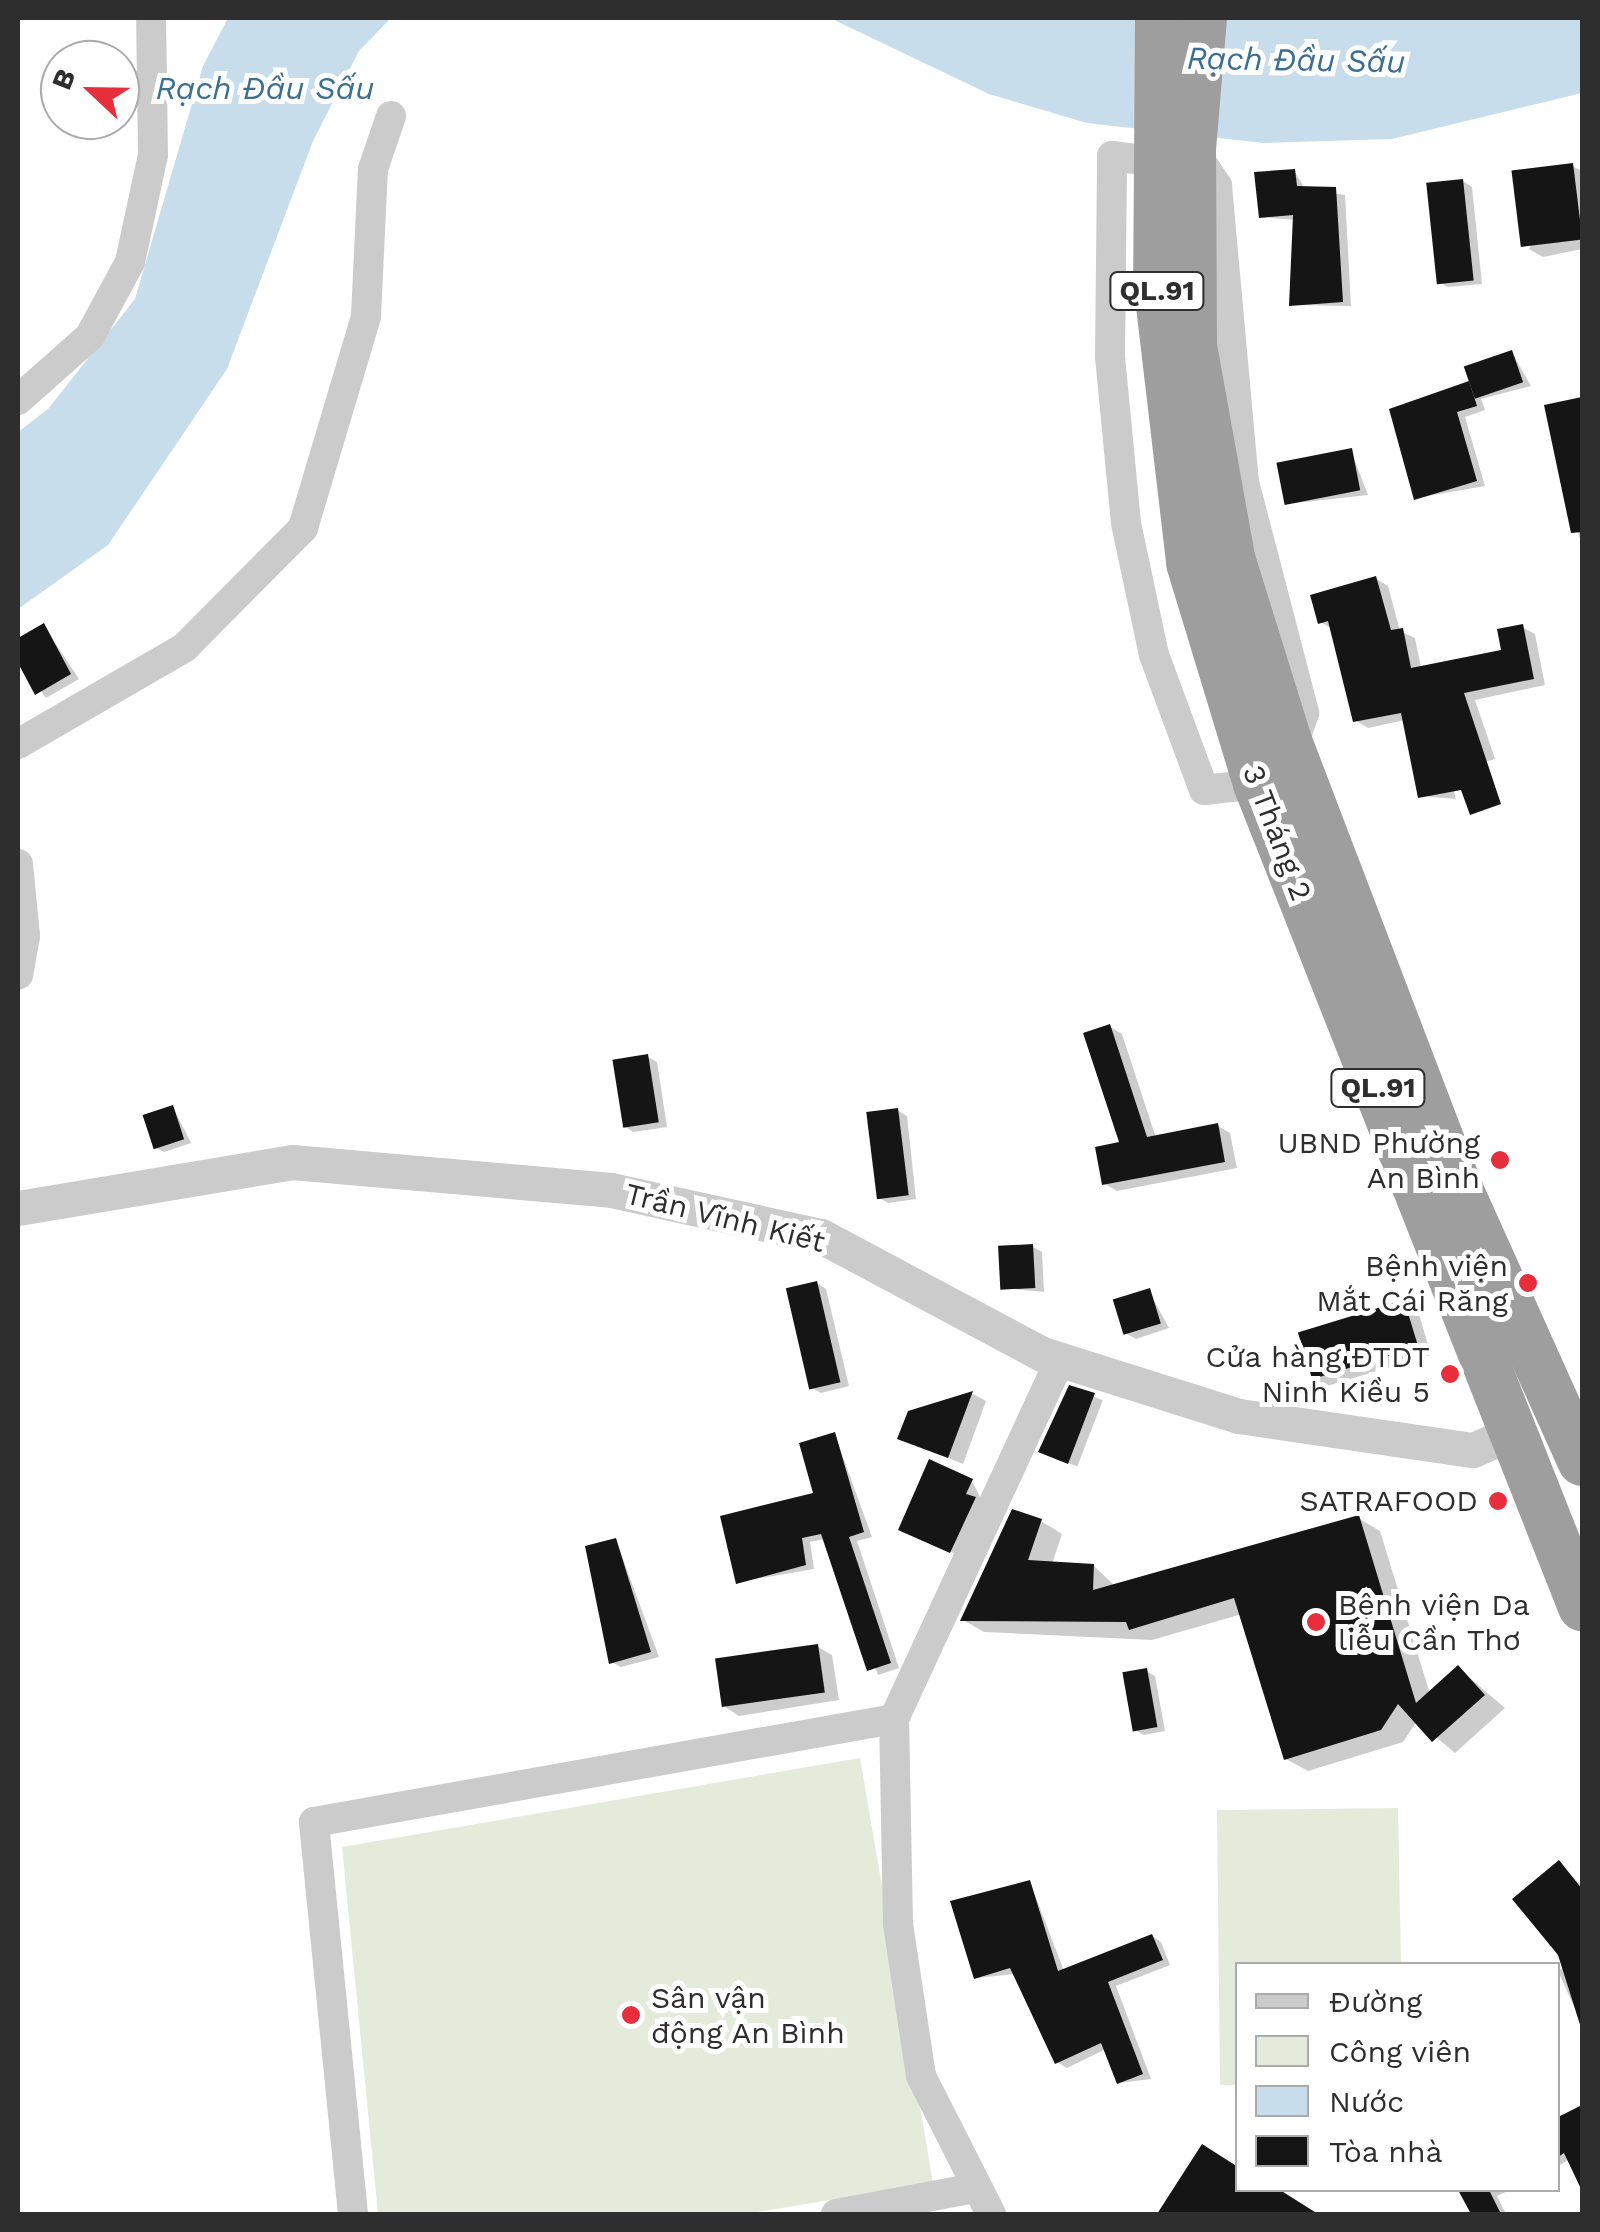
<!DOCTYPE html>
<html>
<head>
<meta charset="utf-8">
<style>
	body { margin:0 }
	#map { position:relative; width:1600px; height:2232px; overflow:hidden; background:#fff; font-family:"Work Sans",sans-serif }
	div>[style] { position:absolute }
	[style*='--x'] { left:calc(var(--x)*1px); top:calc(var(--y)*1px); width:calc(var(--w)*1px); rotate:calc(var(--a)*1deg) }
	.green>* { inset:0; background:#e4ebdb }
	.water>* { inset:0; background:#c7ddeb }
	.shadow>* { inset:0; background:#0003; transform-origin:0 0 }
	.building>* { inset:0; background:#151515; transform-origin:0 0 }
	.minor>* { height:30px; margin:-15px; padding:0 15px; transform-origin:15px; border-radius:15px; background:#cbcbcb }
	.tertiary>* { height:35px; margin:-17.5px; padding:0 17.5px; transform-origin:17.5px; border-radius:17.5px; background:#cbcbcb }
	.trunk>* { height:48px; margin:-24px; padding:0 24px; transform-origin:24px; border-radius:24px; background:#9e9e9e }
	.trunk-bridge>* { height:48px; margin:-24px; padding:0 24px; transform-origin:24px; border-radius:24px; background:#9e9e9e }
	.dots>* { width:28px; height:28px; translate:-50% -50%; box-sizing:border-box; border:5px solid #fff; border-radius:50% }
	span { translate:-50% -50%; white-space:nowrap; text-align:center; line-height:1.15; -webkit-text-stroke:10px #fff; paint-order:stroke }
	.shield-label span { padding:2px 8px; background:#fff; border:2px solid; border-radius:8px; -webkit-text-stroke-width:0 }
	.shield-label { font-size:28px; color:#2e2e2e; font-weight:700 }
	.street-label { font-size:30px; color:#2e2e2e }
	.poi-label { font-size:30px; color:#2e2e2e }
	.right { translate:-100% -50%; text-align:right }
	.left { translate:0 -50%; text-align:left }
	.water-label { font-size:32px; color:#3b6f90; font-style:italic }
	.frame { position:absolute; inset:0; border:20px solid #2e2e2e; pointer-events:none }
	.legend { position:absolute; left:1235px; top:1962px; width:325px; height:230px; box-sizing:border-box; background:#fff; border:2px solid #ababab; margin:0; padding:12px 18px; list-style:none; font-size:30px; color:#2e2e2e }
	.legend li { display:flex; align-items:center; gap:20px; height:50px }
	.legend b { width:50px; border:2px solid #ababab }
	.north { position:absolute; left:40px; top:40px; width:100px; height:100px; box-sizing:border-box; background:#fff; border:2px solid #ababab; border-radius:50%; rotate:292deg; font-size:28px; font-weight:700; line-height:40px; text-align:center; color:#2e2e2e }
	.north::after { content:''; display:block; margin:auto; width:35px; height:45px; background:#e62e3d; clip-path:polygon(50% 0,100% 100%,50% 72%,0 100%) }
</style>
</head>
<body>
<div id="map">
	<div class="green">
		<i style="clip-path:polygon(860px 1758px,933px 2183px,745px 2214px,378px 2214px,342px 1847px)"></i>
		<i style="clip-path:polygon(1398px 1808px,1401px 1964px,1238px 1964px,1237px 2085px,1220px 2085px,1217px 1810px)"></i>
	</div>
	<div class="water">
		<i style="clip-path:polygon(228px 18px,391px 18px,359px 51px,313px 141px,227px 369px,108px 545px,18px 609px,18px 432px,48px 409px,135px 299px,203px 66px)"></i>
		<i style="clip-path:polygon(830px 18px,1582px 18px,1582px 93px,1392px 139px,1263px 143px,1087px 123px,989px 94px)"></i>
	</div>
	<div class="shadow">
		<i style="clip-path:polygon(1572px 166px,1582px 171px,1582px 249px,1543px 257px,1529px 249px)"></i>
		<i style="clip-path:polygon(1295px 172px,1305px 189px,1345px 195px,1351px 306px,1292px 305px,1295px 220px,1261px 217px)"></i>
		<i style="clip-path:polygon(1463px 181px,1472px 187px,1482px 284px,1448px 287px,1439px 282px)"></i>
		<i style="clip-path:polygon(1512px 353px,1531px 386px,1481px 399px,1485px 410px,1465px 417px,1485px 486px,1416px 498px,1469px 384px)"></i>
		<i style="clip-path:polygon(1582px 400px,1582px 547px,1547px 407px)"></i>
		<i style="clip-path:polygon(1351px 451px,1368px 495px,1287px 504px)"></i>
		<i style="clip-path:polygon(1375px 578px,1388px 586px,1400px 631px,1415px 638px,1421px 668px,1504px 652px,1522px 627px,1535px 634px,1545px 685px,1475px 700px,1495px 759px,1449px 773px,1456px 799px,1420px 796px,1405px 720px,1368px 728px,1355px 720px,1332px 629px,1321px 622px)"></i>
		<i style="clip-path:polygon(44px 626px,79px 679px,46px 698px,18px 657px,18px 641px)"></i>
		<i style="clip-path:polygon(1110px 1027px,1122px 1034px,1156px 1138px,1218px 1126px,1230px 1133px,1237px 1168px,1117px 1191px,1105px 1184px,1123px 1144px)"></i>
		<i style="clip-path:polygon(648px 1057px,657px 1062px,667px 1127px,633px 1132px,624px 1126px)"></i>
		<i style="clip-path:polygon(173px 1107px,191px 1143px,164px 1152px,154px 1147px)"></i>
		<i style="clip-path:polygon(897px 1110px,907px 1116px,916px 1199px,888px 1203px,878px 1197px)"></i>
		<i style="clip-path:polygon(1033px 1247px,1042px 1252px,1044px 1292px,1002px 1288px)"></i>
		<i style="clip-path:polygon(817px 1283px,826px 1289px,849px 1386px,821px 1393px,812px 1388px)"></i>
		<i style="clip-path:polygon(1149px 1291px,1169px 1328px,1136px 1339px,1127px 1334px)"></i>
		<i style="clip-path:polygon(1403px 1302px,1418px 1311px,1431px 1355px,1327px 1386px,1313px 1378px)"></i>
		<i style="left:1071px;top:1388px;width:34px;height:71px;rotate:21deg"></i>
		<i style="clip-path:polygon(973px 1394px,986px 1401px,963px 1464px,900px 1438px,910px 1413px)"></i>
		<i style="clip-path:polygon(835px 1435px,872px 1537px,857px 1541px,899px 1668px,878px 1675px,825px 1539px,810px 1542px,814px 1569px,738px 1582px,816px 1494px)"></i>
		<i style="clip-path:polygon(972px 1481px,984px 1505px,960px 1556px,910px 1534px)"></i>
		<i style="clip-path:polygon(1358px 1518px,1380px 1531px,1430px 1694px,1458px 1668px,1505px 1708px,1455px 1753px,1417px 1721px,1403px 1742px,1308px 1771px,1286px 1759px,1242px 1614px,1152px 1640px,984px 1632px,963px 1620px,1041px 1521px,1062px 1534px,1052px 1564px,1094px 1566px,1115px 1586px)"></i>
		<i style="clip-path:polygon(616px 1540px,659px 1657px,621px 1667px,612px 1662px)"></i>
		<i style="clip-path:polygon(818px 1647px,832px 1655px,839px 1700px,739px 1716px,725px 1707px)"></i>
		<i style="clip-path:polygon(1146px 1671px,1155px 1676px,1165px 1731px,1144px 1735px,1135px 1730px)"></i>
		<i style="clip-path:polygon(1559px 1863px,1582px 1886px,1582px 1916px,1553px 1940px)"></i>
		<i style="clip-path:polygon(1030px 1882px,1064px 1971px,1152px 1936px,1161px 1942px,1170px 1965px,1116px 1986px,1151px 2079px,1119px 2083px,1106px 2049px,1067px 2068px,1057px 2062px,1015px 1974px,976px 1978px)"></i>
		<i style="clip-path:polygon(1582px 1956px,1582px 2024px,1558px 1971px)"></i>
		<i style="clip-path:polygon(1582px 2107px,1582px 2186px,1570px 2159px,1558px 2166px,1558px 2120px)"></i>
		<i style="clip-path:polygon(1203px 2148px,1238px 2190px,1273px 2190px,1315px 2214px,1160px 2214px)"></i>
		<i style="clip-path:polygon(1464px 2190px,1510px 2190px,1497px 2196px,1506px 2214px,1475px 2214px)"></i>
	</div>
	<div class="building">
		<i style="left:1573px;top:163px;width:77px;height:62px;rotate:83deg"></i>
		<i style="clip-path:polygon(1295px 169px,1297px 186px,1336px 187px,1343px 302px,1289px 306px,1293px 215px,1259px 218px,1254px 172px)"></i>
		<i style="left:1463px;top:179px;width:102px;height:37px;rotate:84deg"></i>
		<i style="left:1512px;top:350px;width:34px;height:51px;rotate:71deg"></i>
		<i style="clip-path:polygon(1469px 381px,1477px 406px,1457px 412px,1477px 481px,1414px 500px,1389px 409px)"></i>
		<i style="clip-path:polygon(1582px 397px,1582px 532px,1571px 533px,1544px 405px)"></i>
		<i style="left:1352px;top:448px;width:43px;height:77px;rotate:79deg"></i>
		<i style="clip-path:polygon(1376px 576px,1391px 630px,1403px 628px,1411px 668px,1501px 650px,1497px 629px,1523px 624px,1534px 679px,1464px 693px,1501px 804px,1470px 815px,1461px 790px,1418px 798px,1401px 713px,1353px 722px,1328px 621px,1318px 624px,1310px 595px)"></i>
		<i style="clip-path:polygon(44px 623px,71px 674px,35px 695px,18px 663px,18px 638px)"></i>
		<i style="clip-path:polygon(1110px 1024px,1147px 1137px,1218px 1123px,1225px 1162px,1102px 1185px,1095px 1147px,1119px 1142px,1083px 1033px)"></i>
		<i style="left:648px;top:1054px;width:69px;height:36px;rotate:81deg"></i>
		<i style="left:173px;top:1105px;width:36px;height:32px;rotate:72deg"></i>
		<i style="left:898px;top:1108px;width:88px;height:32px;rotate:83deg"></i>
		<i style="left:1033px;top:1244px;width:44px;height:35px;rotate:87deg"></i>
		<i style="left:817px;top:1281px;width:104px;height:32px;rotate:77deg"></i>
		<i style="left:1150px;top:1288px;width:37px;height:39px;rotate:73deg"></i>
		<i style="left:1404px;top:1300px;width:49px;height:111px;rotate:73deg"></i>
		<i style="clip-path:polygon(1069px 1385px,1095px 1393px,1068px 1464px,1038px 1452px)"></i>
		<i style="clip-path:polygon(973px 1391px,948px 1458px,897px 1439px,908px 1411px)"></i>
		<i style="clip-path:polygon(835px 1432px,864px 1532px,849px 1537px,891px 1663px,867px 1671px,821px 1534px,802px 1538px,806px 1565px,736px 1584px,720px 1516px,813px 1493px,799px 1443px)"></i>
		<i style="clip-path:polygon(929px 1459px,973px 1479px,966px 1494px,976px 1497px,950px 1553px,898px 1530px)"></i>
		<i style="clip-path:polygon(1012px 1509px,1042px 1519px,1028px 1560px,1094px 1564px,1093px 1590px,1359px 1515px,1416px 1703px,1458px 1665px,1485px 1695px,1432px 1742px,1398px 1704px,1381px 1730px,1284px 1760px,1234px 1598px,1129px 1630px,1126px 1622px,960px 1621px)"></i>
		<i style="clip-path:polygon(616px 1538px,651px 1652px,609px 1664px,585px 1546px)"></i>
		<i style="left:818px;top:1644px;width:49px;height:104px;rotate:82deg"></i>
		<i style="left:1147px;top:1668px;width:60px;height:25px;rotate:80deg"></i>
		<i style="clip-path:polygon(1559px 1860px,1582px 1889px,1582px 2031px,1558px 1955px,1512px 1899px)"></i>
		<i style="clip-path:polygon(1030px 1880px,1058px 1971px,1152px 1934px,1163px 1960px,1108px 1982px,1143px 2074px,1117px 2084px,1101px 2043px,1055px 2064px,1010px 1968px,974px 1979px,950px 1901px)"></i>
		<i style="clip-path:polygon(1582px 2105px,1582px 2191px,1564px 2153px,1558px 2157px,1558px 2117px)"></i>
		<i style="clip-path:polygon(1202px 2144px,1238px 2167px,1238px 2190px,1280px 2190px,1318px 2214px,1157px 2214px)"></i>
		<i style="clip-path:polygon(1458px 2190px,1489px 2190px,1501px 2214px,1471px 2214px)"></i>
	</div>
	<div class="minor">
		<i style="--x:18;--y:400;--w:96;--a:-41.6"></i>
		<i style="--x:90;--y:336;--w:84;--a:-61.6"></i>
		<i style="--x:130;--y:262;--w:109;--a:-77.9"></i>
		<i style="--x:153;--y:155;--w:137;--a:-90.8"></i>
		<i style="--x:18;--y:744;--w:193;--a:-30.1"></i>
		<i style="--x:185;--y:647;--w:168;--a:-45.2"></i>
		<i style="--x:303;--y:528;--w:221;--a:-73.4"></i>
		<i style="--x:366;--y:316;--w:147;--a:-87.3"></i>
		<i style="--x:373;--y:169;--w:56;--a:-71.2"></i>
		<i style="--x:1257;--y:784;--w:53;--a:173.5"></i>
		<i style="--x:1204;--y:790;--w:144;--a:-110.3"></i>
		<i style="--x:1154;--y:655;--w:135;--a:-102"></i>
		<i style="--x:1126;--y:523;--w:167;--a:-95.5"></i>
		<i style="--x:1110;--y:357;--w:201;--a:-89.4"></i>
		<i style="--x:1112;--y:156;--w:94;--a:7.4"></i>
		<i style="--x:1205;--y:168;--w:22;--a:56"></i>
		<i style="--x:1217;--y:186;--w:297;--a:84.8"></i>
		<i style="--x:1244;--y:482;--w:239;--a:75.4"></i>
		<i style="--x:1304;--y:713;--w:21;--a:109"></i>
		<i style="--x:18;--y:864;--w:72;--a:84.4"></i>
		<i style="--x:25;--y:936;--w:39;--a:100"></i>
		<i style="--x:353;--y:2214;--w:394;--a:-95.7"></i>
		<i style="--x:314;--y:1822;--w:589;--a:-10.07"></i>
		<i style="--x:836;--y:2214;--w:136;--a:-10.6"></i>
		<i style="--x:991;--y:2214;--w:155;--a:-116.9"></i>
		<i style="--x:921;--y:2076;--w:154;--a:-98.6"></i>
		<i style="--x:898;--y:1924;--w:205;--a:-91.1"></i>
		<i style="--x:894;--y:1719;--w:398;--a:-65.2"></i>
	</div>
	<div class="tertiary">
		<i style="--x:18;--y:1208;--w:278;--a:-9.5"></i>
		<i style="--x:292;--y:1162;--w:320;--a:5"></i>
		<i style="--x:611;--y:1190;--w:215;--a:12.4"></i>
		<i style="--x:821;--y:1236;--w:251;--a:28.1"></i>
		<i style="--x:1042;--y:1354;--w:207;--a:17.5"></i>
		<i style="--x:1239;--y:1416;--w:236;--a:8.3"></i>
		<i style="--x:1473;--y:1450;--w:45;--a:-23.7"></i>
	</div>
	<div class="trunk">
		<i style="--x:1231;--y:558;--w:192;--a:72.7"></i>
		<i style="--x:1288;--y:741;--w:482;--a:69.1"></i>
		<i style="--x:1460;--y:1191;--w:297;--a:65.8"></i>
		<i style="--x:1190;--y:563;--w:231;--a:73.1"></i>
		<i style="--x:1257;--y:784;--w:885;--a:68.45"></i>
	</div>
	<div class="trunk-bridge">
		<i style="--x:1159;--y:18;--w:262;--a:90.4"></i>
		<i style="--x:1157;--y:280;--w:285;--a:83.3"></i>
		<i style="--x:1203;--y:18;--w:132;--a:94.8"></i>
		<i style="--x:1192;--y:150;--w:196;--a:89.7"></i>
		<i style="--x:1193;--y:346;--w:215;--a:79.8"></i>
	</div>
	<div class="dots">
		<i style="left:1500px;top:1160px;background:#e62e3d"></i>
		<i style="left:1528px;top:1283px;background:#e62e3d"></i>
		<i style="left:1450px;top:1374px;background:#e62e3d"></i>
		<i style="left:1498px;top:1501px;background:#e62e3d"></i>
		<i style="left:1316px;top:1622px;background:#e62e3d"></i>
		<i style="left:631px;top:2015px;background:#e62e3d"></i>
	</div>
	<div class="shield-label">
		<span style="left:1157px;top:291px">QL.91</span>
		<span style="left:1378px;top:1088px">QL.91</span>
	</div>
	<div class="street-label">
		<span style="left:1277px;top:833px;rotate:69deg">3 Tháng 2</span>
		<span style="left:725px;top:1218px;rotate:14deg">Trần Vĩnh Kiết</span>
	</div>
	<div class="poi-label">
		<span class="right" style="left:1480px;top:1160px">UBND Phường<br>An Bình</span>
		<span class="right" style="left:1508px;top:1283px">Bệnh viện<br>Mắt Cái Răng</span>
		<span class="right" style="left:1430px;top:1374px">Cửa hàng ĐTDT<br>Ninh Kiều 5</span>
		<span class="right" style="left:1478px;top:1501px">SATRAFOOD</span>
		<span class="left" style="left:1338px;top:1622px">Bệnh viện Da<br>liễu Cần Thơ</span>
		<span class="left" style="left:651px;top:2015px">Sân vận<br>động An Bình</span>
	</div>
	<div class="water-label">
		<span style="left:1296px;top:60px;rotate:1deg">Rạch Đầu Sấu</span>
		<span style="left:265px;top:88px">Rạch Đầu Sấu</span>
	</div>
	<div class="frame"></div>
	<ul class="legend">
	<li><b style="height:12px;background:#cbcbcb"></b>Đường</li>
	<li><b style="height:28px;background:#e4ebdb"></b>Công viên</li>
	<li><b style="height:28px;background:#c7ddeb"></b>Nước</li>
	<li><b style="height:28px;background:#151515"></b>Tòa nhà</li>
	</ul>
	<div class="north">B</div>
</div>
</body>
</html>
